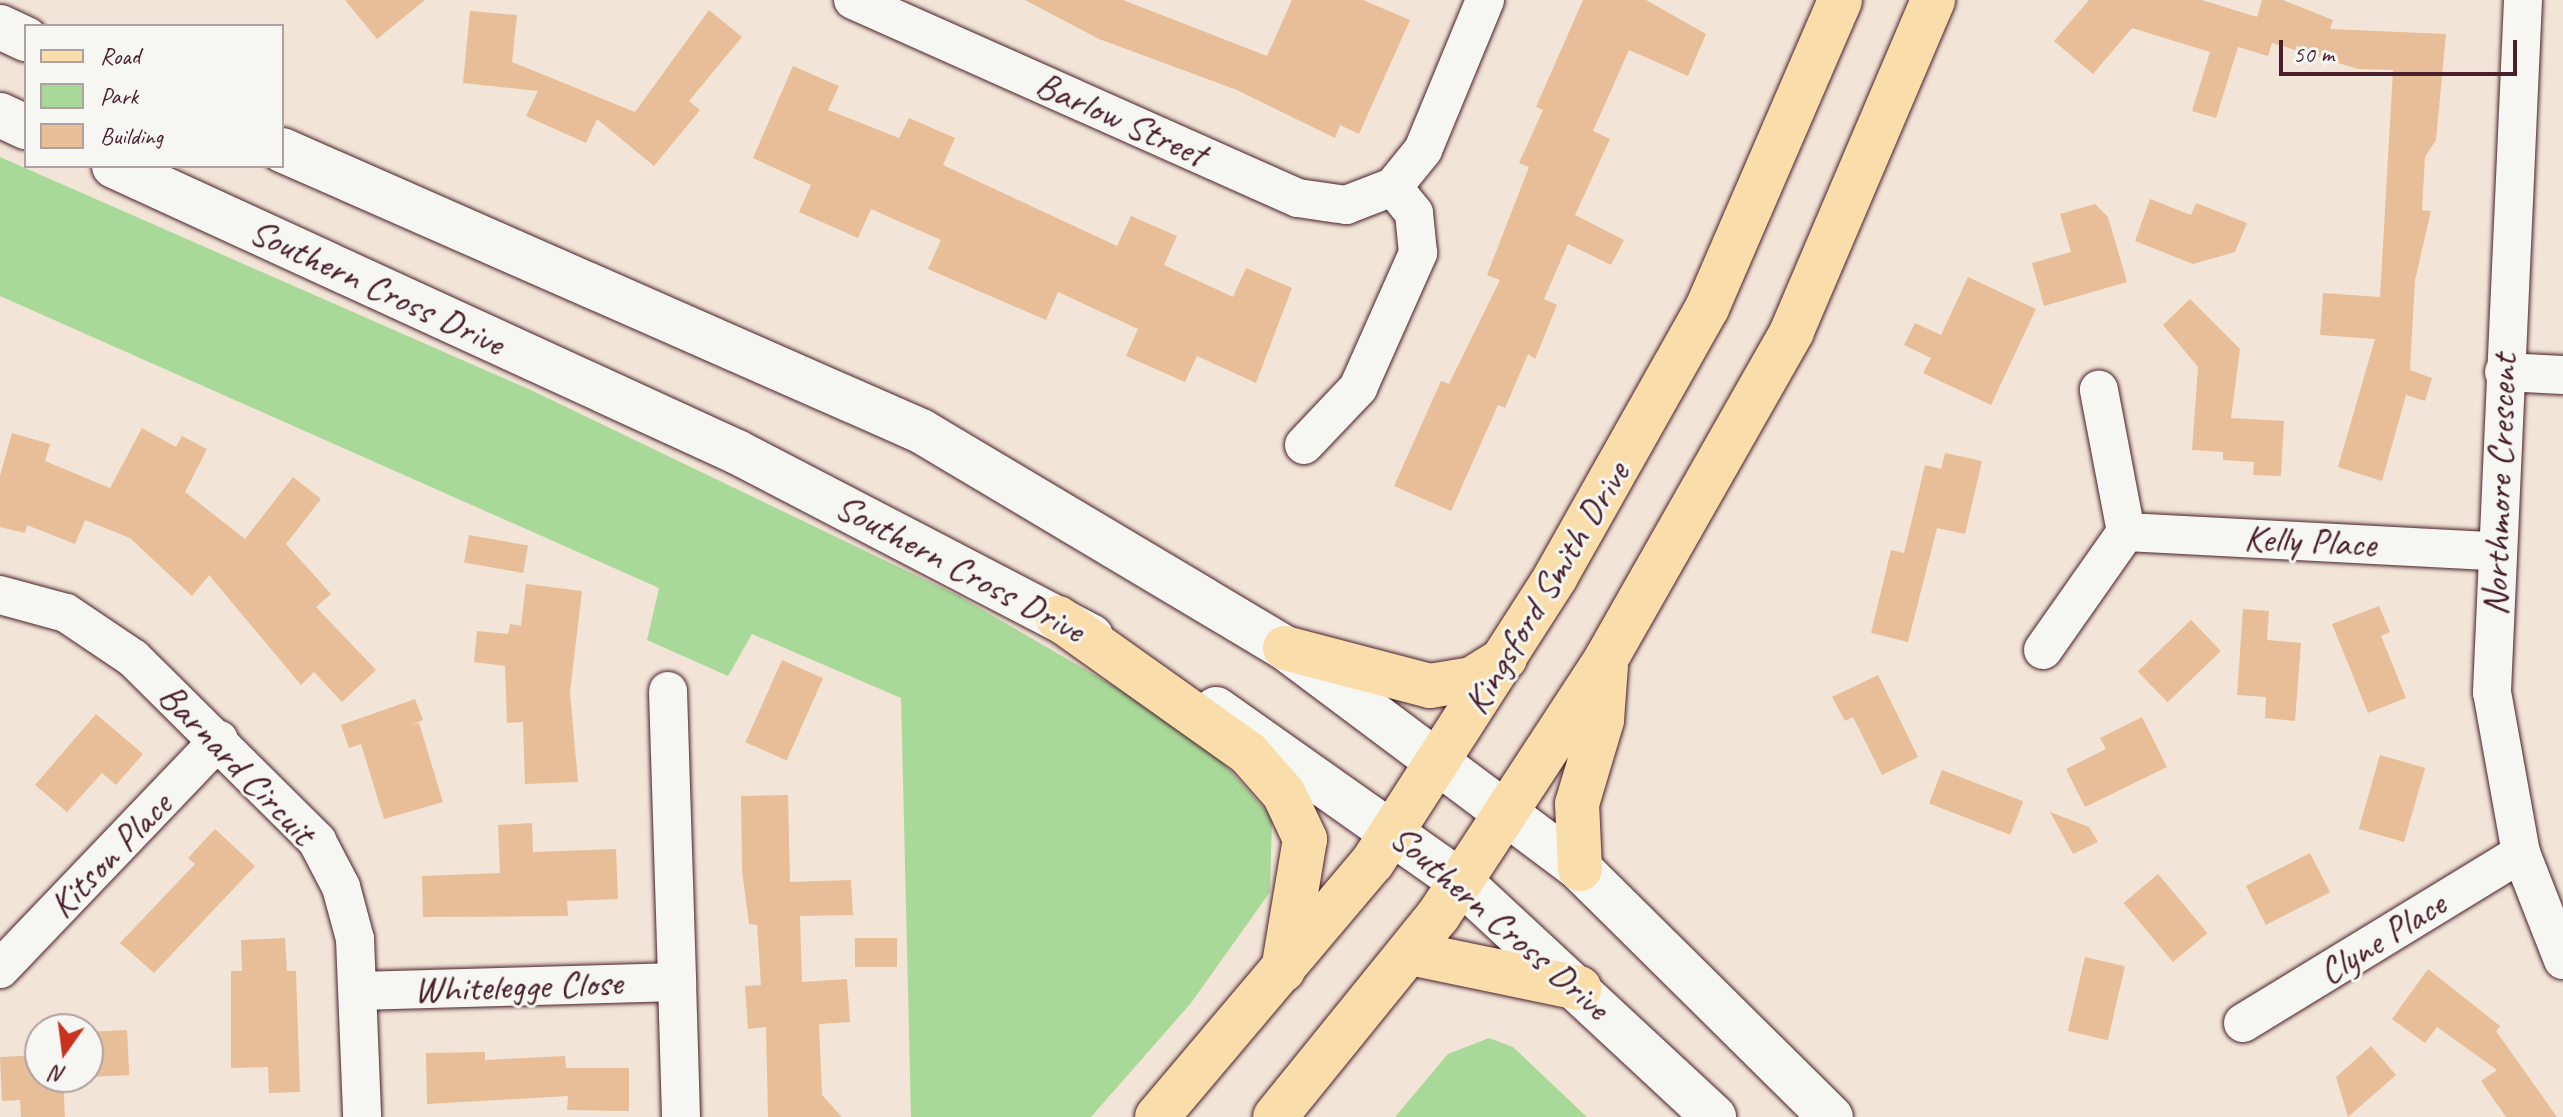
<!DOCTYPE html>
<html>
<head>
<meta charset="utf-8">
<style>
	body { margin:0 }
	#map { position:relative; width:2563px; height:1117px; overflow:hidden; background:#f2e5d7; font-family:Caveat,sans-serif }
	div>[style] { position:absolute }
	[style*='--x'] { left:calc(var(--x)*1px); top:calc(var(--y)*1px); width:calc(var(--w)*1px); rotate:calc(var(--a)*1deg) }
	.green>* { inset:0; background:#a9d999 }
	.building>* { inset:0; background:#e7be97; transform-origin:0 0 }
	.roads { filter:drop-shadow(0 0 2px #4a1f2b) drop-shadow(0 0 2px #4a1f2b) }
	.minor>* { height:38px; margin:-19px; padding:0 19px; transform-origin:19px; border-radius:19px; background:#f6f6f2 }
	.secondary>* { height:44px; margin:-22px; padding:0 22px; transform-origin:22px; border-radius:22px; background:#f6f6f2 }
	.primary>* { height:44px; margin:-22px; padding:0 22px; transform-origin:22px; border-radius:22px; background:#f9deab }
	span { translate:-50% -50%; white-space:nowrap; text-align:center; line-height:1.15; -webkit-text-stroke:6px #f6f6f2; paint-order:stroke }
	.street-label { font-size:38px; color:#4a1f2b }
	.legend { position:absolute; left:24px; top:24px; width:260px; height:144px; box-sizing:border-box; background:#f6f6f2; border:2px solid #b1a0a2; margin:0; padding:10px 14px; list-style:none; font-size:24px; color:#4a1f2b }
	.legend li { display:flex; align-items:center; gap:16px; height:40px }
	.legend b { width:40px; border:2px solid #b1a0a2 }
	.north { position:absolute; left:24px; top:1013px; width:80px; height:80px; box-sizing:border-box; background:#f6f6f2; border:2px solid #b1a0a2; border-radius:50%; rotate:194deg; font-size:22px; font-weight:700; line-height:32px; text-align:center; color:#4a1f2b }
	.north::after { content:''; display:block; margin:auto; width:28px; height:36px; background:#c8321e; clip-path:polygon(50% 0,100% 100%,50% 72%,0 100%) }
	.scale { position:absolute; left:2279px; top:40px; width:238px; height:36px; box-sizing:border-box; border:4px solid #4a1f2b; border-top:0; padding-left:10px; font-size:24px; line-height:28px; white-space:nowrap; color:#4a1f2b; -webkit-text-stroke:6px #f6f6f2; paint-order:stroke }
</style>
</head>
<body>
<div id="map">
	<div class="green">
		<i style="clip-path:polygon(0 157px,533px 391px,959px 596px,1198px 735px,1272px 817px,1270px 892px,1191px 1003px,1091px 1117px,911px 1117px,901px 698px,752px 634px,728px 676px,647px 640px,659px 588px,0 296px)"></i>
		<i style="clip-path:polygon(1489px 1038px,1513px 1047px,1587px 1117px,1395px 1117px,1448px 1054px)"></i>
	</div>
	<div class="building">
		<i style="clip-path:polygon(345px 0,425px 0,377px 39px)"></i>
		<i style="clip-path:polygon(1025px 0,1123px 0,1267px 56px,1292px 0,1363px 0,1410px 20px,1359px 134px,1340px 125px,1335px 138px,1237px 90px,1099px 39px)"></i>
		<i style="clip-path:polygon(1583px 0,1646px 0,1706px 34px,1688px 76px,1629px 50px,1593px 131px,1610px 139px,1575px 215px,1624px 240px,1611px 265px,1568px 244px,1544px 299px,1557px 305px,1535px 359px,1528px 354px,1505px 408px,1498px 405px,1451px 511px,1394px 486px,1441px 381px,1449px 384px,1500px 280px,1487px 275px,1529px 167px,1519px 163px,1543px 110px,1536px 107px)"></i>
		<i style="clip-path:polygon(2089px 0,2202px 0,2257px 17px,2262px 0,2283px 0,2333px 20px,2330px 29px,2446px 34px,2436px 140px,2425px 157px,2422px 210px,2431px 211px,2415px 280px,2410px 370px,2432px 378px,2425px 401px,2406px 395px,2382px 481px,2338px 467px,2375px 339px,2320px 335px,2323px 293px,2380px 297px,2393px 70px,2358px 69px,2272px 43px,2268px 56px,2238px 47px,2216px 118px,2192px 111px,2210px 52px,2132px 28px,2093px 74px,2054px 41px)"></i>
		<i style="clip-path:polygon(709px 10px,742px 37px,689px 101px,700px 110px,654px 166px,597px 119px,586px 143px,526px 116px,538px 91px,463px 83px,470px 11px,517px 15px,512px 62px,635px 112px)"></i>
		<i style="clip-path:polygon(793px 66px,839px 86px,828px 110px,899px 138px,909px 118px,955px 138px,943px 165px,1117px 246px,1131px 216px,1177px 236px,1164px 265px,1233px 297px,1246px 268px,1292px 288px,1256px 383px,1197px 356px,1185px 382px,1126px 356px,1138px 329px,1058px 292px,1046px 320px,928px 269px,941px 240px,871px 209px,858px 238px,799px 212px,811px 185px,753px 158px)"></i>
		<i style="clip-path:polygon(2150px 199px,2191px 215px,2196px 203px,2247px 223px,2235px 252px,2193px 264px,2135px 241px)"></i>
		<i style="clip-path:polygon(2095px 204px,2108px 217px,2127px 282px,2044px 306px,2032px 263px,2071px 252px,2060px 214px)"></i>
		<i style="clip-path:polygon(1968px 277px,2036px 309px,1991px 405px,1923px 373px,1931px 358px,1904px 345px,1915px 323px,1941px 335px)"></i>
		<i style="clip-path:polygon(2190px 299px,2240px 349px,2231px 418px,2284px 421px,2281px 476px,2253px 475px,2254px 462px,2223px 460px,2223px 452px,2192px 450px,2198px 367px,2163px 325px)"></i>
		<i style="clip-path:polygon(142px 428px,176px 447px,182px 436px,207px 449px,185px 492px,245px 539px,293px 477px,321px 499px,286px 544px,331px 594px,316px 607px,376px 670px,342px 702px,314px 672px,301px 685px,209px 575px,192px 596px,130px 538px,85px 520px,75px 544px,27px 525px,25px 533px,0 527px,0 476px,12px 433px,50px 444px,45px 461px,110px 488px)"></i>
		<i style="clip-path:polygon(1945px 453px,1982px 461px,1965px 534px,1937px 528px,1908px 642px,1871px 633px,1891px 550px,1904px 553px,1925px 465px,1941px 469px)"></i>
		<i style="left:469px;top:535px;width:60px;height:28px;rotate:10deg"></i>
		<i style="clip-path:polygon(526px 584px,582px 591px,570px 692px,578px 782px,525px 784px,523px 722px,507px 723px,505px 666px,474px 662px,477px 631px,508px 634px,510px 624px,521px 626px)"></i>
		<i style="clip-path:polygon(2379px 606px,2390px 632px,2381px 636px,2406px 698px,2368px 713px,2332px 624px)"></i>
		<i style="clip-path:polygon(2243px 609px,2269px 611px,2267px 640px,2301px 643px,2295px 721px,2265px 718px,2266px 697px,2237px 695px)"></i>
		<i style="left:2191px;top:620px;width:43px;height:74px;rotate:46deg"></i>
		<i style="left:782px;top:660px;width:45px;height:90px;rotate:24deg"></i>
		<i style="clip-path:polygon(1878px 675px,1918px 757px,1882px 775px,1853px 717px,1845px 721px,1832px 697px)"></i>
		<i style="clip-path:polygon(415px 699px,423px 720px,411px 725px,419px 723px,443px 802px,384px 819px,361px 744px,349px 748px,341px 725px)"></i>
		<i style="clip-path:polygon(96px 714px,143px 754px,116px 785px,102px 773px,67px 812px,35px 785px)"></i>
		<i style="clip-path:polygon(2142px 717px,2167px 767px,2085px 807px,2066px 769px,2106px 749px,2100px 738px)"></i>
		<i style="left:2380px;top:755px;width:47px;height:77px;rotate:16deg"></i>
		<i style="left:1942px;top:770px;width:87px;height:36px;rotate:21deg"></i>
		<i style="clip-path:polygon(788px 795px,790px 882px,851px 880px,853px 915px,800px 916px,802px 982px,847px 979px,850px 1022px,819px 1024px,822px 1095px,842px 1117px,768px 1117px,766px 1027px,748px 1029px,745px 986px,761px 985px,757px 925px,749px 924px,742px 871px,741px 796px)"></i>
		<i style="clip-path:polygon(2050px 812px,2089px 827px,2098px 842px,2073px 854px)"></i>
		<i style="clip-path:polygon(532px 823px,533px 852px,616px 849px,618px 899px,567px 901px,568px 916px,423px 917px,422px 876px,500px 873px,498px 825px)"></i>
		<i style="clip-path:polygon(215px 829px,255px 866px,154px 973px,120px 943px,195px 864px,188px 858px)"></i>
		<i style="left:2310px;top:853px;width:44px;height:72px;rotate:63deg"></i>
		<i style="left:2158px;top:874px;width:77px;height:45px;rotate:50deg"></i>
		<i style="clip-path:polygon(285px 938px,287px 971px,296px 971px,300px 1092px,269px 1093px,268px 1067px,231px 1068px,231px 971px,242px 971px,241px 940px)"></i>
		<i style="left:897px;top:938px;width:29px;height:42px;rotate:90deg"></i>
		<i style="left:2085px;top:957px;width:41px;height:76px;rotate:13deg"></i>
		<i style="clip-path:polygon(2428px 969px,2500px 1026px,2496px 1031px,2557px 1117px,2506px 1117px,2481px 1081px,2497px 1070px,2437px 1027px,2425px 1043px,2392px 1019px)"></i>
		<i style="left:127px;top:1030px;width:45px;height:39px;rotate:87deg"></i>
		<i style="clip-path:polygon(2371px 1046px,2396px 1075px,2348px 1117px,2336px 1077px)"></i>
		<i style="clip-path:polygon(485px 1052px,485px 1060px,565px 1056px,566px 1068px,629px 1068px,629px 1111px,567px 1110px,568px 1096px,427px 1104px,426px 1053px)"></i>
		<i style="clip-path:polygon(40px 1055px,40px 1077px,63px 1077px,65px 1117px,21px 1117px,20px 1100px,2px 1101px,0 1057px)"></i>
	</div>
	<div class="roads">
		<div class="minor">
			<i style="--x:853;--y:0;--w:487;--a:24"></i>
			<i style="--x:1298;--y:198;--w:49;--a:8.3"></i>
			<i style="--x:1346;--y:205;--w:50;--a:-21"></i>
			<i style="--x:1393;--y:187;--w:48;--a:-51"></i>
			<i style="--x:1423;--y:150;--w:162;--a:-67.5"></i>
			<i style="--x:2523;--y:0;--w:693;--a:92.57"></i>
			<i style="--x:2492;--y:692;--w:164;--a:79.8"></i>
			<i style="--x:2521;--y:853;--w:115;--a:68.6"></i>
			<i style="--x:2504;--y:372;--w:59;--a:2.9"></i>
			<i style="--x:1304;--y:445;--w:79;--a:-46.5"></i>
			<i style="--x:1358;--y:388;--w:148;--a:-66"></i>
			<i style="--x:1418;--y:253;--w:40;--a:-95.7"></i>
			<i style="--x:1414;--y:213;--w:33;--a:-129"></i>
			<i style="--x:2126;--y:532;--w:368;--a:3"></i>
			<i style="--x:0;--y:595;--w:68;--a:15.3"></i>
			<i style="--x:66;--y:613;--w:81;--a:33.9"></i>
			<i style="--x:133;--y:658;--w:260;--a:44.8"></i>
			<i style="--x:317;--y:841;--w:52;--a:62.4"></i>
			<i style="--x:341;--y:887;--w:54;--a:74.9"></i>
			<i style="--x:355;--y:939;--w:178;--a:87.7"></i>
			<i style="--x:2043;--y:650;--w:144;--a:-54.9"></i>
			<i style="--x:2126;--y:532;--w:145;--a:-100.8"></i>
			<i style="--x:668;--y:691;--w:291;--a:88.2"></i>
			<i style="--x:0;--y:969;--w:317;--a:-46.3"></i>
			<i style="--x:359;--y:991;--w:318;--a:-1.6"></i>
			<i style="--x:677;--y:982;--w:135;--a:88.3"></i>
			<i style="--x:2243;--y:1023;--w:326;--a:-31.4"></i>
		</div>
		<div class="secondary">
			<i style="--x:0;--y:27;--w:29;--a:25"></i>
			<i style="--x:0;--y:115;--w:29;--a:25"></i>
			<i style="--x:282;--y:150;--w:698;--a:23.74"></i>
			<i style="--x:921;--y:431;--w:424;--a:30.8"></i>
			<i style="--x:1285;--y:648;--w:369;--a:36.8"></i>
			<i style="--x:1580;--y:869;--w:353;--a:44.7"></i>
			<i style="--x:114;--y:166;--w:686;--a:24.66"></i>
			<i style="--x:737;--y:452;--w:399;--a:27.5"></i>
			<i style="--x:1216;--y:709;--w:299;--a:35.2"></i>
			<i style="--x:1460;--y:881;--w:347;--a:42.9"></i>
		</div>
		<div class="primary">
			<i style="--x:1058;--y:618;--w:233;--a:35.4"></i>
			<i style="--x:1248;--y:753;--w:55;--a:48.7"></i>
			<i style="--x:1284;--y:794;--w:50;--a:65"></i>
			<i style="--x:1305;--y:839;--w:133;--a:99.5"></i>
			<i style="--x:1285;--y:648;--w:150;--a:14.7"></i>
			<i style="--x:1430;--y:686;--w:43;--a:-9.5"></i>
			<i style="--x:1472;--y:679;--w:39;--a:-32"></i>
			<i style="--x:1580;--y:869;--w:65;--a:-92.6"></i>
			<i style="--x:1577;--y:804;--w:88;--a:-73.4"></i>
			<i style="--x:1602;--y:720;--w:55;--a:-85.8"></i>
			<i style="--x:1410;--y:953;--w:173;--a:11.7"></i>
			<i style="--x:1157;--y:1117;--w:333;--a:-49.8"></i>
			<i style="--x:1372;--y:863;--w:341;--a:-57.3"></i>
			<i style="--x:1556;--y:576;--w:308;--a:-60.6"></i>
			<i style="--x:1707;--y:308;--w:335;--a:-66.6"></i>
			<i style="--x:1275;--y:1117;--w:259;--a:-51"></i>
			<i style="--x:1438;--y:916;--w:307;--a:-56.8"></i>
			<i style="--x:1606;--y:659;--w:377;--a:-60.4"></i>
			<i style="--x:1792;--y:331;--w:360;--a:-66.9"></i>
		</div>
	</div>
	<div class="street-label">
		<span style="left:1121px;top:119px;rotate:24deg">Barlow Street</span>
		<span style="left:377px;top:287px;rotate:25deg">Southern Cross Drive</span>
		<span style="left:2499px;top:485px;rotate:-88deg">Northmore Crescent</span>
		<span style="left:2310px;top:541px;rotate:3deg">Kelly Place</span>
		<span style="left:960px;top:568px;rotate:28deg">Southern Cross Drive</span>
		<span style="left:1546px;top:588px;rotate:-59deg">Kingsford Smith Drive</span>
		<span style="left:237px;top:764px;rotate:46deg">Barnard Circuit</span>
		<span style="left:110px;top:855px;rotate:-46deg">Kitson Place</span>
		<span style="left:1500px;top:922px;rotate:41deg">Southern Cross Drive</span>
		<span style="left:2382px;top:938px;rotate:-32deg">Clyne Place</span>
		<span style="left:518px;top:986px;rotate:-2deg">Whitelegge Close</span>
	</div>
	<ul class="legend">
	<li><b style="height:10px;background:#f9deab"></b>Road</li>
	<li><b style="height:22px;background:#a9d999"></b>Park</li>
	<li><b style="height:22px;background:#e7be97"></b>Building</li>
	</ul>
	<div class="north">N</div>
	<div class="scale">50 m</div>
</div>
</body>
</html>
